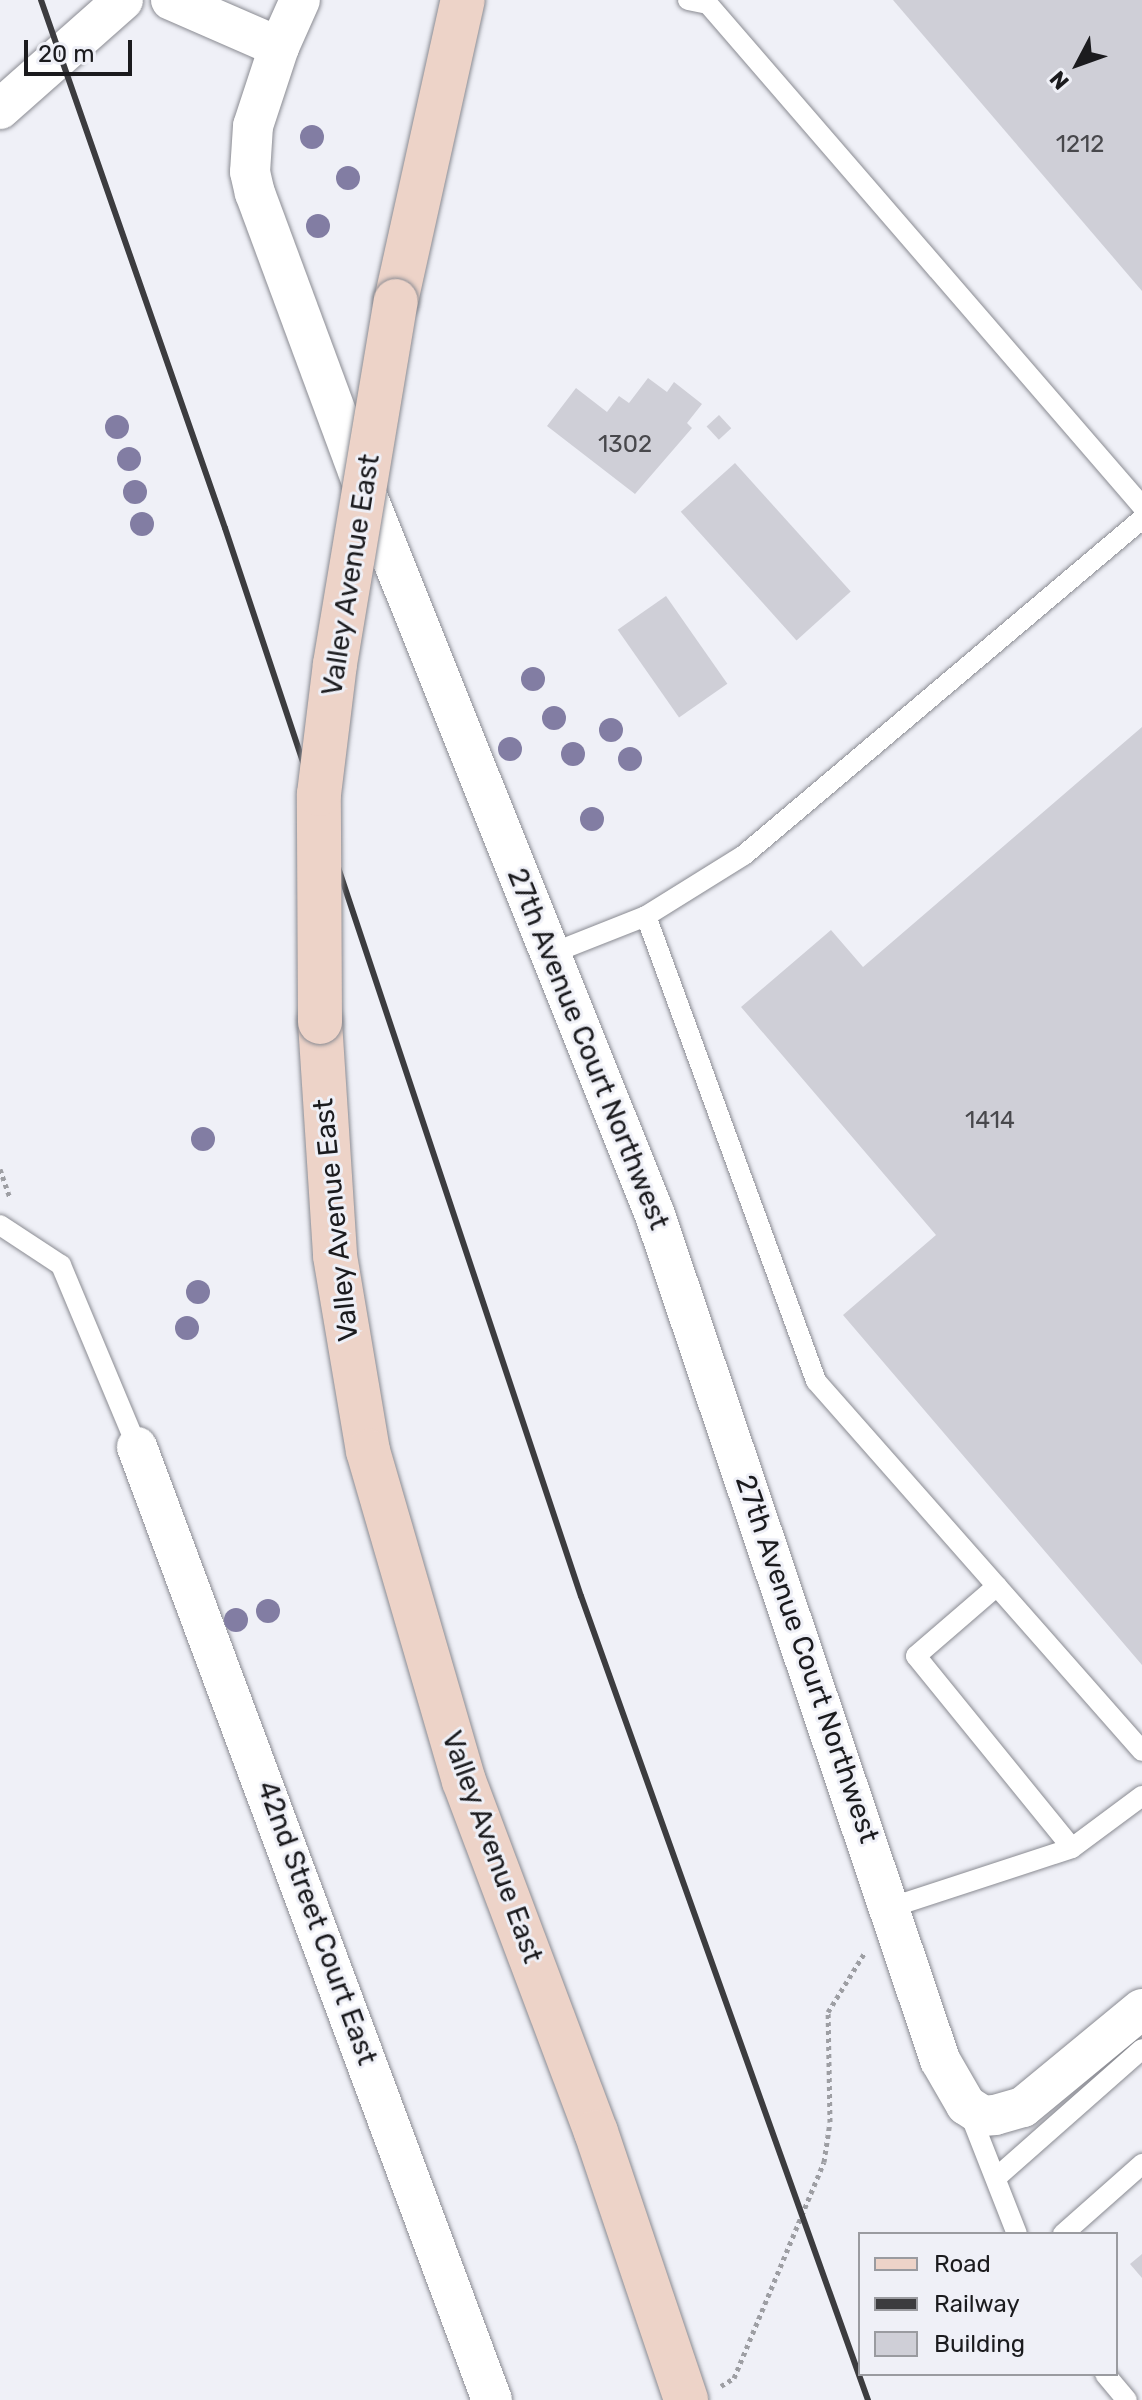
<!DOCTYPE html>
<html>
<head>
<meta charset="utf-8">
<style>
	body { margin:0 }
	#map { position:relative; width:1142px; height:2400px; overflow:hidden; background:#eff0f7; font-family:Rubik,sans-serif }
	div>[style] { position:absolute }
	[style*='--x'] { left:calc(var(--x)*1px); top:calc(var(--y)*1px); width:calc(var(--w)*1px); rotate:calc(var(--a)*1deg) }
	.building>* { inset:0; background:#cfcfd7; transform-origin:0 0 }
	.path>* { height:5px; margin-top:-2.5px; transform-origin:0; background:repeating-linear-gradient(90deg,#9d9ea3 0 4px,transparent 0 8px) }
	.roads { filter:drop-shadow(0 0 2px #8a8b92) drop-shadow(0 0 2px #8a8b92) }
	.lane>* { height:20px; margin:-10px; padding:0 10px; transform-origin:10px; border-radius:10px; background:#fff }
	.street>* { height:40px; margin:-20px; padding:0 20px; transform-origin:20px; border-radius:20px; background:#fff }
	.secondary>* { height:44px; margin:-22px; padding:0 22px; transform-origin:22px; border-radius:22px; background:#edd3c8 }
	.rail>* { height:6px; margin:-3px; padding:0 3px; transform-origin:3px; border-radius:3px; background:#3c3c3f }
	.bridges { filter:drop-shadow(0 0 2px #8a8b92) drop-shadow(0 0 2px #8a8b92) }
	.secondary-bridge>* { height:44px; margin:-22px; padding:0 22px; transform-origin:22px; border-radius:22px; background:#edd3c8 }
	.trees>* { width:24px; height:24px; margin:-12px; border-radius:50%; background:#827da3 }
	span { translate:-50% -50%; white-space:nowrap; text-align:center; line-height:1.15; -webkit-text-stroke:6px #eff0f7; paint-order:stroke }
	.number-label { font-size:24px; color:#48484c }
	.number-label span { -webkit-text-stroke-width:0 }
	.street-label { font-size:28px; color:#1b1b1e }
	.legend { position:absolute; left:858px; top:2232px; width:260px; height:144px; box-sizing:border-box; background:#eff0f7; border:2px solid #9a9ba0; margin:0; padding:10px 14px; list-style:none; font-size:24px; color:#1b1b1e }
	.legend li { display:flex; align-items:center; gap:16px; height:40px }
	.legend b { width:40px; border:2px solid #9a9ba0 }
	.north { position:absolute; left:1038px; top:24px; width:80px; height:80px; -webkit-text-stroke:6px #eff0f7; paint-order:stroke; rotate:229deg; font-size:22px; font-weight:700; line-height:32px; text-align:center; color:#1b1b1e }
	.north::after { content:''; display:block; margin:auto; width:28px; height:36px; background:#1b1b1e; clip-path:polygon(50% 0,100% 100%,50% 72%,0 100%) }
	.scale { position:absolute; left:24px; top:40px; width:108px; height:36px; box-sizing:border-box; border:4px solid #1b1b1e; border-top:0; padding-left:10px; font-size:24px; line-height:28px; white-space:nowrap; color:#1b1b1e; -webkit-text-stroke:6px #eff0f7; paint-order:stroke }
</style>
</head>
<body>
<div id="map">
	<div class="building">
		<i style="clip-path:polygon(893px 0,1142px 0,1142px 291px)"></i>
		<i style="clip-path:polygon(648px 378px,667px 392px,674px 382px,702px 404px,687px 423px,692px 428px,635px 494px,547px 426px,576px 388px,607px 412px,619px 396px,629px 403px)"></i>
		<i style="left:719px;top:415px;width:18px;height:17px;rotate:47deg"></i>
		<i style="left:735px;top:463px;width:173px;height:73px;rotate:48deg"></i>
		<i style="left:666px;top:596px;width:107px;height:59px;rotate:55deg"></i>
		<i style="clip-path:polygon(1142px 727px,1142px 1665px,843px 1315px,936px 1235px,741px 1007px,831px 930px,863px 967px)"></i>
		<i style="clip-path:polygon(1142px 2254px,1142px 2278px,1130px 2264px)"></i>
	</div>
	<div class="path">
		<i style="--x:0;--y:1169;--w:31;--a:71"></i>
		<i style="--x:721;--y:2386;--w:15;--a:-32"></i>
		<i style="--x:734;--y:2378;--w:234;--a:-67.4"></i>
		<i style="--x:824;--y:2162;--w:40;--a:-81.5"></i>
		<i style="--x:830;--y:2122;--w:110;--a:-91"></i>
		<i style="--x:828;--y:2012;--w:70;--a:-58.3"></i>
	</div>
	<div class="roads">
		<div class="lane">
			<i style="--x:688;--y:0;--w:20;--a:11"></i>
			<i style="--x:708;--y:4;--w:664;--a:49.16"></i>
			<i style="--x:646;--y:916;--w:495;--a:69.9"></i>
			<i style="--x:816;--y:1381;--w:493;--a:48.6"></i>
			<i style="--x:550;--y:954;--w:103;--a:-21.6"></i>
			<i style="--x:646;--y:916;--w:115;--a:-31.9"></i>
			<i style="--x:744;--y:855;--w:521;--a:-40.17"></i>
			<i style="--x:0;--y:1225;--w:73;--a:33.3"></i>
			<i style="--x:61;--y:1265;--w:197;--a:67.3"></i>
			<i style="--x:997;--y:1586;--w:107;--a:139.2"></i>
			<i style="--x:916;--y:1656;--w:247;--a:50.9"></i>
			<i style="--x:892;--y:1907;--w:189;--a:-18.1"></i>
			<i style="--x:1072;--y:1848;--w:87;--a:-36.6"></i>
			<i style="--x:968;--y:2109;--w:134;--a:68.6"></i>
			<i style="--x:997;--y:2177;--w:193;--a:-41.4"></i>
			<i style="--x:1063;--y:2234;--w:106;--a:-41.5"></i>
			<i style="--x:1105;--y:2374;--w:34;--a:50"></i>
		</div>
		<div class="street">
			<i style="--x:171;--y:0;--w:118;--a:23.5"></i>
			<i style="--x:279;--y:47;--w:51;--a:-65.9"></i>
			<i style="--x:279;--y:47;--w:83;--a:108.2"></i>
			<i style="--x:253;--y:126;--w:46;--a:93.7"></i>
			<i style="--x:250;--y:172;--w:22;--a:77"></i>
			<i style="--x:255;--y:193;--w:318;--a:69.7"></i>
			<i style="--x:365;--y:491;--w:780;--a:68.17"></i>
			<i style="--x:655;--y:1215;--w:892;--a:71.36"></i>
			<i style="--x:940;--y:2060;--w:52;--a:60"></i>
			<i style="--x:966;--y:2105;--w:20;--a:33"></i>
			<i style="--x:983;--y:2116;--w:12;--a:-5"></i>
			<i style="--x:995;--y:2115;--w:29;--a:-16"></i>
			<i style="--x:1023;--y:2107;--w:154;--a:-39.5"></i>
			<i style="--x:0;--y:109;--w:164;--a:-41.5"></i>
			<i style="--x:137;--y:1447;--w:1017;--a:69.57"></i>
		</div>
		<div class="secondary">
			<i style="--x:396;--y:301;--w:308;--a:-77.5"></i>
			<i style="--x:320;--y:1022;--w:234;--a:86.3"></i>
			<i style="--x:335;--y:1256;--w:198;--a:80.4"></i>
			<i style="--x:368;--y:1451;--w:344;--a:73.8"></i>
			<i style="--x:464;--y:1781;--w:375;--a:69.4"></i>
			<i style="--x:596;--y:2132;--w:283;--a:71.4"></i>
		</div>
	</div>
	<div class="rail">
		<i style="--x:41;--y:0;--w:559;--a:70.79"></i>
		<i style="--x:225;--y:528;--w:1126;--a:71.57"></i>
		<i style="--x:581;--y:1596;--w:854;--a:70.36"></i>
	</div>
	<div class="bridges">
		<div class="secondary-bridge">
			<i style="--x:320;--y:1022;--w:228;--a:-90.3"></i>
			<i style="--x:319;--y:794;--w:131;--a:-83"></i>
			<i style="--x:335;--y:664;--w:368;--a:-80.5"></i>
		</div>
	</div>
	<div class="trees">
		<i style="left:312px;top:137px"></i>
		<i style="left:348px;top:178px"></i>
		<i style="left:318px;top:226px"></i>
		<i style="left:117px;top:427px"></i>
		<i style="left:129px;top:459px"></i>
		<i style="left:135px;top:492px"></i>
		<i style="left:142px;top:524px"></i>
		<i style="left:533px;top:679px"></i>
		<i style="left:554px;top:718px"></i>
		<i style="left:611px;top:730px"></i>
		<i style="left:510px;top:749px"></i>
		<i style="left:573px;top:754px"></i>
		<i style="left:630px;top:759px"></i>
		<i style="left:592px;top:819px"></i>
		<i style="left:203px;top:1139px"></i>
		<i style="left:198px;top:1292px"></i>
		<i style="left:187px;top:1328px"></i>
		<i style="left:268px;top:1611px"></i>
		<i style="left:236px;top:1620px"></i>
	</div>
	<div class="number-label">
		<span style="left:1080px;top:145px">1212</span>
		<span style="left:625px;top:445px">1302</span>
		<span style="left:990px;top:1121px">1414</span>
	</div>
	<div class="street-label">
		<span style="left:351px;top:575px;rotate:-81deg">Valley Avenue East</span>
		<span style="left:588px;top:1049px;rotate:68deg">27th Avenue Court Northwest</span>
		<span style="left:336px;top:1220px;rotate:-96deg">Valley Avenue East</span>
		<span style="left:807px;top:1659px;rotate:71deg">27th Avenue Court Northwest</span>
		<span style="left:492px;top:1847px;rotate:70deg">Valley Avenue East</span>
		<span style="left:317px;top:1923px;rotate:70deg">42nd Street Court East</span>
	</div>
	<ul class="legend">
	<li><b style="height:10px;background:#edd3c8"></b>Road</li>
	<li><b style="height:10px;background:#3c3c3f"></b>Railway</li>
	<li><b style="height:22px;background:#cfcfd7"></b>Building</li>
	</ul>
	<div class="north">N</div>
	<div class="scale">20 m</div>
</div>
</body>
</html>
